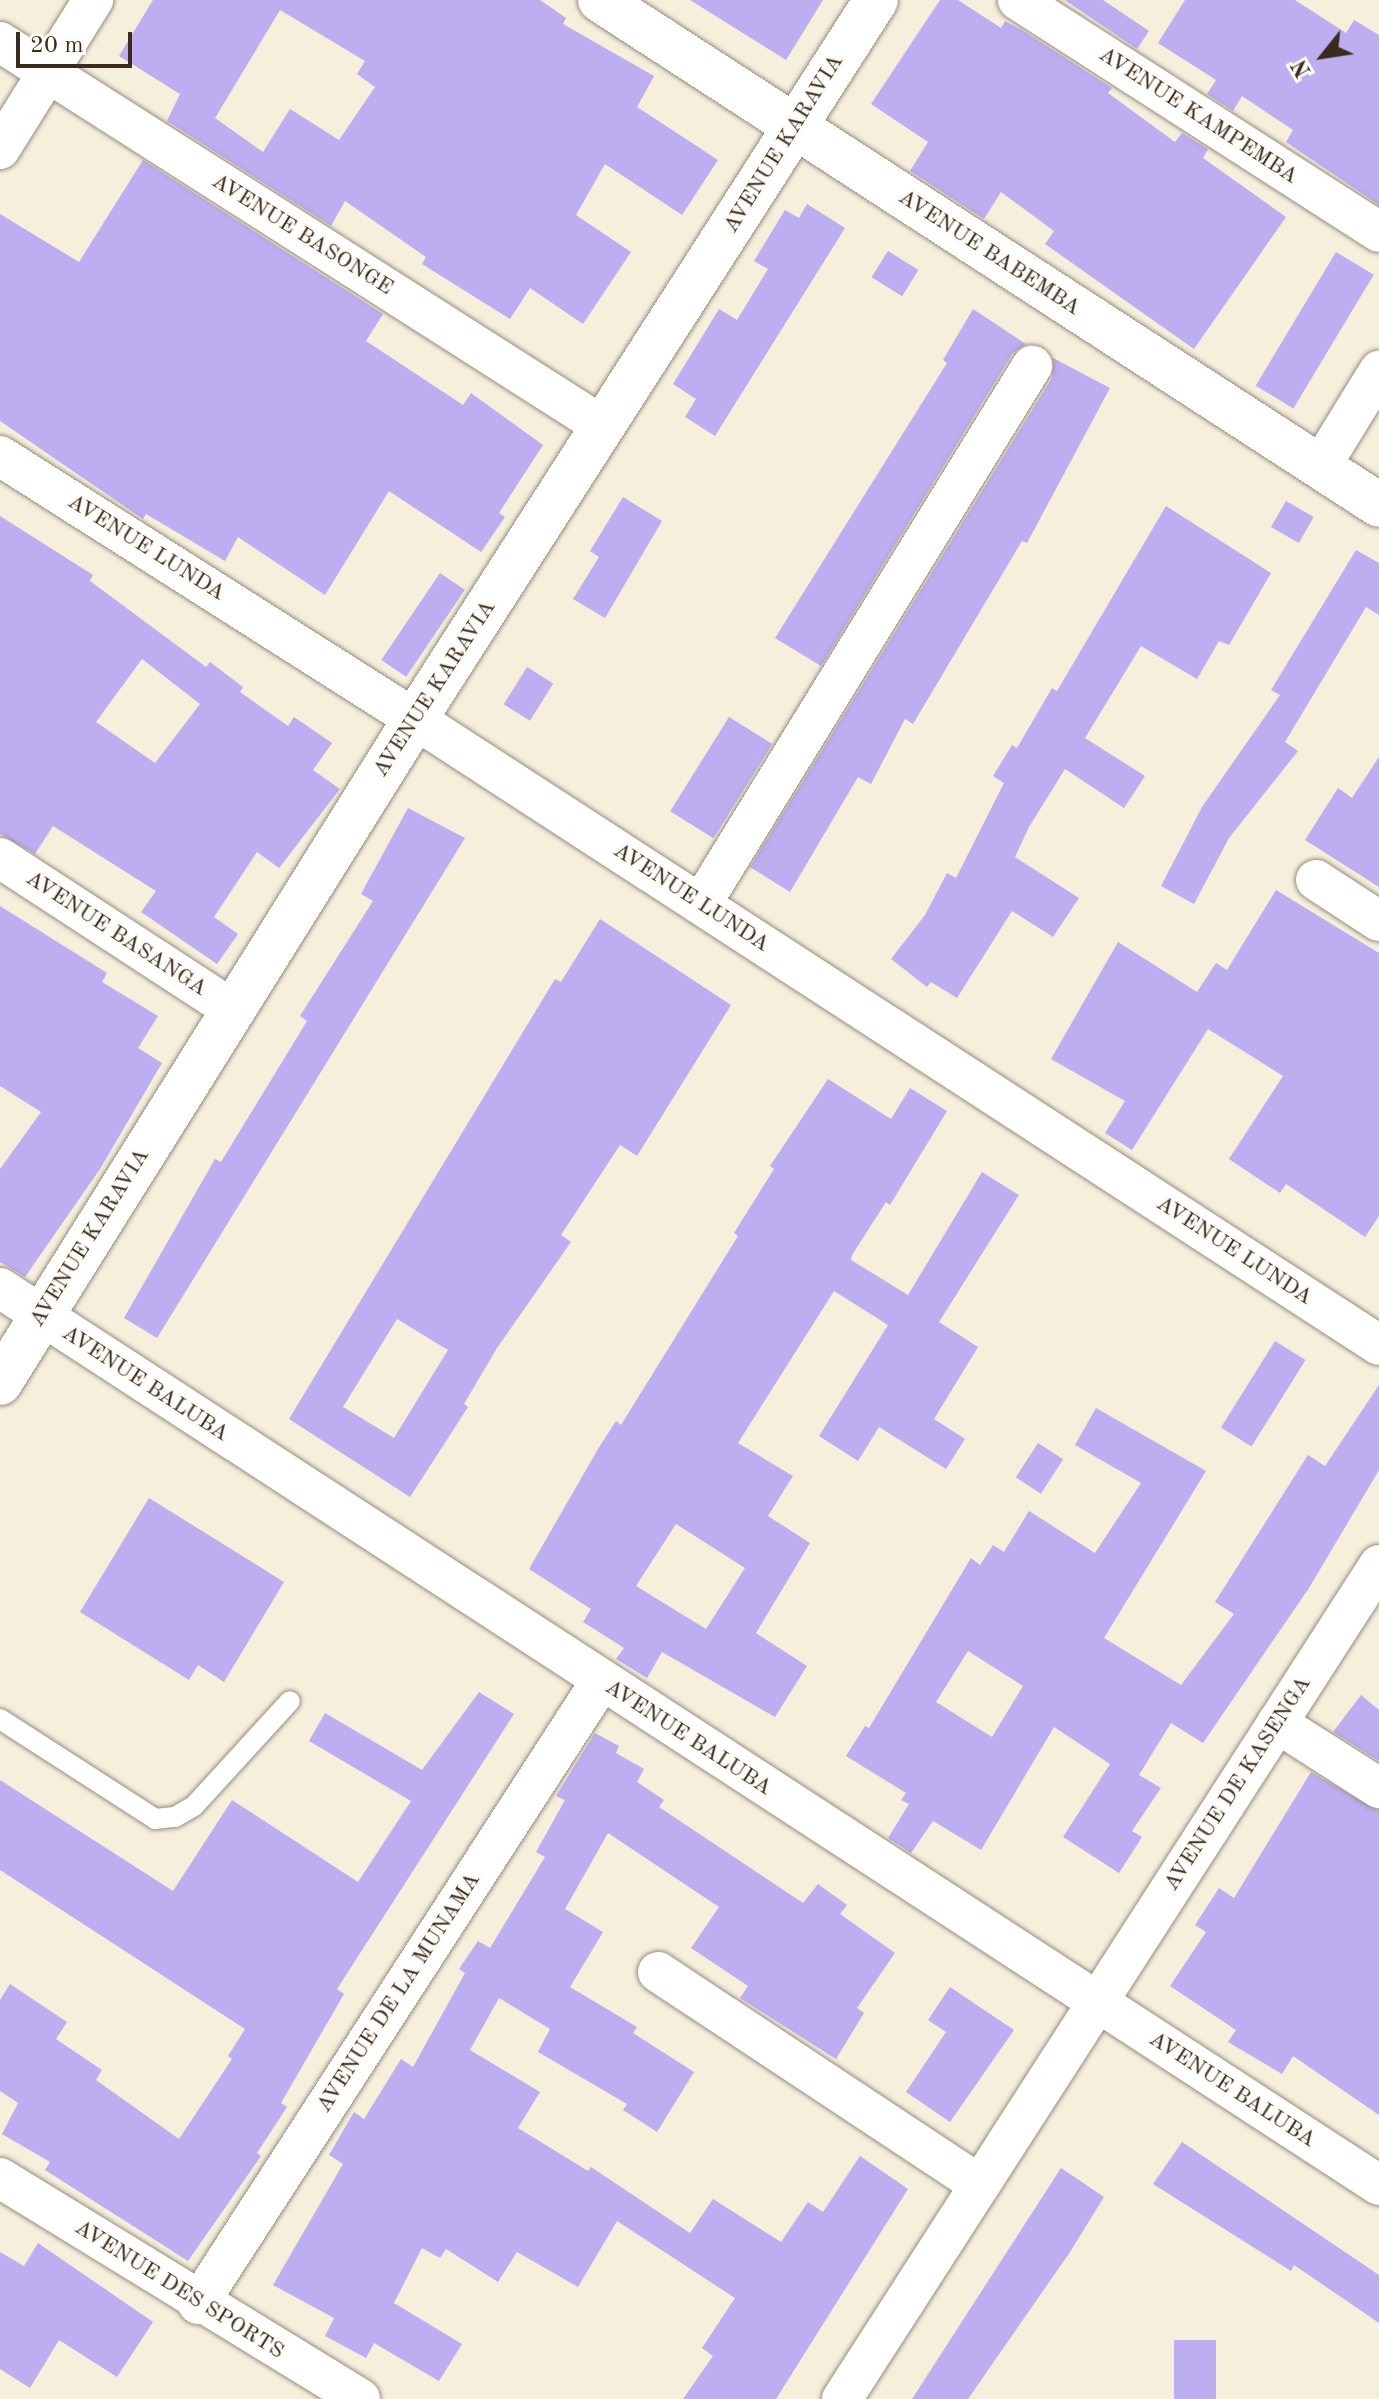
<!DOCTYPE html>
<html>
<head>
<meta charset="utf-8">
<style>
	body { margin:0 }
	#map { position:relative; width:1379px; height:2399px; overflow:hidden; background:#f5efdc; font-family:"Old Standard TT",serif }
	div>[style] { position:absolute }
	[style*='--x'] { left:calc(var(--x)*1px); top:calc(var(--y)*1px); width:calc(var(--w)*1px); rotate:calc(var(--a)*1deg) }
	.building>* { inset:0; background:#bdadf1; transform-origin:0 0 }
	.roads { filter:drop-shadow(0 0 2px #988c7d) drop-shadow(0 0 2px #988c7d) }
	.service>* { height:20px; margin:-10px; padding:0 10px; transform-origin:10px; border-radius:10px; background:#fff }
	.minor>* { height:40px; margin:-20px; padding:0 20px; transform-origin:20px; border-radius:20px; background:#fff }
	.tertiary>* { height:44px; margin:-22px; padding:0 22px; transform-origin:22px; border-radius:22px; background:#fff }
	span { translate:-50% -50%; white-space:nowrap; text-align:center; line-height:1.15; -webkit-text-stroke:6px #fdfcf7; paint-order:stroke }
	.street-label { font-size:22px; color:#3b2a1e }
	.north { position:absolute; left:1283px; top:16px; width:80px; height:80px; -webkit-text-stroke:6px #fdfcf7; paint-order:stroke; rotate:240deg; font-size:22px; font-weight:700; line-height:32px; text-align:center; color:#3b2a1e }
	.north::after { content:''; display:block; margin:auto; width:28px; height:36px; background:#3b2a1e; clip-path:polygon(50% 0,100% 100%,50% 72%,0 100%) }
	.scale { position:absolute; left:16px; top:32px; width:116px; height:36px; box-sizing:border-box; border:4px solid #3b2a1e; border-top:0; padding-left:10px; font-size:24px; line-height:28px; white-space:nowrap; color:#3b2a1e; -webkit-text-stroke:6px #fdfcf7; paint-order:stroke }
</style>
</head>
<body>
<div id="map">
	<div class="building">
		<i style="clip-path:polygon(evenodd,153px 0,540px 0,566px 18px,563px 24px,654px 76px,637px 107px,718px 160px,682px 215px,605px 164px,576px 215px,631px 252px,583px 324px,530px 288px,510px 319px,422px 264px,426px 257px,345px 201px,331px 226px,167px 121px,180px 94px,119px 56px,153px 0,280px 10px,365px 61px,357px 74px,375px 87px,339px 140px,290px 109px,263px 152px,215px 118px,280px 10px)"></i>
		<i style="clip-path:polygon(690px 0,823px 0,786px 60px)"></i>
		<i style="clip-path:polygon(940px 0,958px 0,1001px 28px,1005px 21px,1022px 30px,1112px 88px,1108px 93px,1175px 142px,1182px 133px,1208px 149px,1203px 158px,1286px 217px,1194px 349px,1045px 244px,1054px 231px,1001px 192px,984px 219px,910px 171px,928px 142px,871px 104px)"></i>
		<i style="clip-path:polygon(1065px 0,1103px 0,1149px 31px,1137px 49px)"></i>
		<i style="clip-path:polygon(1185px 0,1295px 0,1346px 33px,1354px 20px,1379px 35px,1379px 205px,1286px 142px,1293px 130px,1242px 96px,1233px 111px,1207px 94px,1216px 80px,1158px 43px)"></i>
		<i style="clip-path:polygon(143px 160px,383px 314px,366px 341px,463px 405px,471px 393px,543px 445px,499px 513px,505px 517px,481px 552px,389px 491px,325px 595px,238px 537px,225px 561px,146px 514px,143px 519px,0 421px,0 214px,79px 262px)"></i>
		<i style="clip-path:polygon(807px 204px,845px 228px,715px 436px,685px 417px,696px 399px,673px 384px,719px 309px,737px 320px,768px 269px,754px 261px,785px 210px,799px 218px)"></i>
		<i style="left:888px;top:251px;width:36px;height:31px;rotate:32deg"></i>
		<i style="left:1336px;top:252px;width:44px;height:156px;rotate:31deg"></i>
		<i style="clip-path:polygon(973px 309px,1026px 344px,1012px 354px,821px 666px,775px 638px,947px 363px,943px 360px)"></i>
		<i style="clip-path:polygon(1053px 358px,1110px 388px,1027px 543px,1022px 541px,913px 724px,905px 719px,871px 784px,858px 777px,790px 892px,750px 867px,1052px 378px)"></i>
		<i style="clip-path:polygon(623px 497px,662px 521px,605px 618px,573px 599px,599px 557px,590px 551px)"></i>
		<i style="left:1286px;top:501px;width:32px;height:30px;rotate:30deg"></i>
		<i style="clip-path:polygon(1166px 506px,1271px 573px,1229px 645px,1219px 641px,1197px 679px,1141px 646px,1085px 738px,1145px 776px,1124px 808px,1065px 769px,1029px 827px,1015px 857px,1079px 898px,1053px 937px,1012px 911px,957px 998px,931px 982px,927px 987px,891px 959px,925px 915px,947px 873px,956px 878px,1004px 783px,993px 776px,1012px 745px,1017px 748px,1052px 688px,1057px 691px)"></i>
		<i style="clip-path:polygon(evenodd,0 516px,93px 575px,90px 581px,206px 667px,210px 662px,243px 687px,240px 692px,288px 726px,294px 717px,332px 743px,313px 770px,340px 789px,279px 868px,257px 852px,214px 917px,238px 934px,217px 964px,141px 912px,156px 891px,53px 826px,35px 854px,0 834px,0 516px,142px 659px,200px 704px,155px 763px,96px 722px,142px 659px)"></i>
		<i style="clip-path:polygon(1356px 550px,1379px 563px,1379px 615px,1366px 607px,1285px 742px,1298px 751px,1229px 838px,1194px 904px,1161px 886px,1202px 807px,1280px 695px,1271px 690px)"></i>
		<i style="left:440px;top:573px;width:30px;height:105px;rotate:34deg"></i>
		<i style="left:527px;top:667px;width:31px;height:44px;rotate:32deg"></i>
		<i style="left:729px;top:717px;width:51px;height:111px;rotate:32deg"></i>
		<i style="clip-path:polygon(1379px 757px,1379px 887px,1305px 840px,1338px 788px,1352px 798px)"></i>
		<i style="clip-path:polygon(408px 808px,465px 838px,157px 1338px,124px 1318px,215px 1159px,221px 1162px,307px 1021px,300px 1016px,373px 901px,361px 894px)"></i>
		<i style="clip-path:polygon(1276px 890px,1379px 953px,1379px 1216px,1365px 1237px,1286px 1184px,1280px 1193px,1229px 1159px,1283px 1076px,1208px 1029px,1132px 1150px,1105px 1133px,1125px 1101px,1051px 1059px,1118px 942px,1197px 992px,1216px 963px,1227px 970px)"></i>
		<i style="clip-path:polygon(0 906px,107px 973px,102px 982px,158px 1016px,138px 1048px,162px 1063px,100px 1169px,25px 1277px,0 1262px,0 1169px,41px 1112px,0 1086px)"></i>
		<i style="clip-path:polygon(evenodd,600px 919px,731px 1005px,637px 1156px,620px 1145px,561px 1235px,571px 1242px,497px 1348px,464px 1404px,468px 1407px,410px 1497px,289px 1419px,555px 979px,561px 982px,600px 919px,397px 1319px,448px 1350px,394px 1438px,343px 1407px,397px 1319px)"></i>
		<i style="clip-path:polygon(evenodd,828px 1079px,891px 1119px,910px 1088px,947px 1111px,890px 1205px,886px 1202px,852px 1255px,851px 1260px,908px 1295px,982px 1172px,1019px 1195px,939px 1322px,978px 1347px,934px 1419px,965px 1439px,946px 1469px,879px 1427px,858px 1461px,819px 1436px,888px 1325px,834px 1291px,738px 1443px,793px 1476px,768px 1516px,810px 1543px,756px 1633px,807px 1666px,775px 1717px,662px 1652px,647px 1678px,616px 1659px,624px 1648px,583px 1622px,591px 1609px,529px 1569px,598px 1449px,616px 1421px,621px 1425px,738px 1236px,734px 1233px,774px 1169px,770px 1166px,828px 1079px,676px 1524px,745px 1568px,706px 1629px,636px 1586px,676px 1524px)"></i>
		<i style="left:1275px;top:1341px;width:36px;height:102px;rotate:32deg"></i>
		<i style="clip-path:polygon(evenodd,1379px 1385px,1379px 1470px,1309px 1588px,1203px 1743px,1171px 1723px,1139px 1775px,1161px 1788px,1132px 1831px,1142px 1837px,1119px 1873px,1063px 1837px,1110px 1764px,1054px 1727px,981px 1850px,933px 1821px,911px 1853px,888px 1838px,909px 1804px,901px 1800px,906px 1793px,846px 1756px,865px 1726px,869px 1728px,971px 1558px,980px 1565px,993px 1545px,1004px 1552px,1029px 1511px,1095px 1553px,1141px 1483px,1075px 1445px,1096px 1408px,1206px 1471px,1104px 1638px,1181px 1685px,1234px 1614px,1215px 1602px,1308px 1455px,1325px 1466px,1379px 1385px,968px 1651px,1023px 1686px,992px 1737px,936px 1702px,968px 1651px)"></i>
		<i style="left:1038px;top:1443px;width:30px;height:41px;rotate:33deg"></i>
		<i style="clip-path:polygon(149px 1498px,284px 1582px,224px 1682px,198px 1665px,189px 1680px,80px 1612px)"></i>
		<i style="clip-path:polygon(479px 1692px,514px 1714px,337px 1989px,344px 1994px,281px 2103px,287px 2107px,257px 2153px,261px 2156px,188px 2261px,45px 2170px,50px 2162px,2px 2134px,18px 2103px,0 2091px,0 2000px,10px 1984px,67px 2022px,56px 2039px,102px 2070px,96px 2080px,179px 2139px,232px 2059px,228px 2056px,245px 2029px,0 1870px,0 1780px,173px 1891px,232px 1800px,358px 1882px,411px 1801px,309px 1741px,325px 1713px,422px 1770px)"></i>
		<i style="clip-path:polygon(1361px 1695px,1379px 1710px,1379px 1761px,1333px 1732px)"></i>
		<i style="clip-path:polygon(595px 1733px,619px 1746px,616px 1753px,644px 1769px,637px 1782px,664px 1800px,659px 1807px,803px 1903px,818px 1884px,847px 1905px,840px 1914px,895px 1953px,857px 2008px,864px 2013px,836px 2059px,740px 1998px,748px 1986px,691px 1948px,719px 1907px,608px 1833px,565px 1909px,603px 1932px,570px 1987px,637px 2027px,633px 2033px,694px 2072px,657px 2132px,623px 2110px,627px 2104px,538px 2052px,550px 2029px,499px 1998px,470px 2050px,540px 2092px,518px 2128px,588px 2171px,591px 2167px,690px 2233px,713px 2199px,781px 2242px,808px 2202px,823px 2212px,860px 2156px,908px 2189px,776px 2399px,683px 2399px,713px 2356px,702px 2348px,735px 2298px,617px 2221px,578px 2287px,517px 2252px,498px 2282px,446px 2249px,440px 2258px,422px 2248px,394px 2303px,462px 2344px,439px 2381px,374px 2343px,366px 2358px,325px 2336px,334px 2318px,273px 2285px,343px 2164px,329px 2155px,354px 2112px,364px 2119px,401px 2059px,413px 2067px,465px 1973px,459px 1969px,478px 1941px,490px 1948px,545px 1857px,536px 1852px,565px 1800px,556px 1796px)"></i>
		<i style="clip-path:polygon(1311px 1772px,1379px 1811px,1379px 2115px,1293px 2056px,1282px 2074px,1228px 2042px,1236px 2030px,1170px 1986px,1206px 1932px,1195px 1925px,1219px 1888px,1234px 1898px)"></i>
		<i style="clip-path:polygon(950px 1987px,1014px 2030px,950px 2122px,906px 2092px,946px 2032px,928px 2020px)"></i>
		<i style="clip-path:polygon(1182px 2142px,1379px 2275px,1379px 2323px,1294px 2265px,1291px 2271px,1153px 2184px)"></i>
		<i style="clip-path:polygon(1061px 2168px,1104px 2197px,1070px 2252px,968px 2399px,912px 2399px)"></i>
		<i style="clip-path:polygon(38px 2243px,153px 2322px,117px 2377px,59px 2340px,30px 2388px,0 2369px,0 2252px,24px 2266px)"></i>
		<i style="left:1174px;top:2340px;width:42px;height:59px"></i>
	</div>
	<div class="roads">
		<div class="service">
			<i style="--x:0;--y:1719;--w:184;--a:32.8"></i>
			<i style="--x:155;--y:1819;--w:20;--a:-6"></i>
			<i style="--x:175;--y:1817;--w:22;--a:-30"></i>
			<i style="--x:194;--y:1806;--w:142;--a:-47.6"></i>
		</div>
		<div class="minor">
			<i style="--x:1018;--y:0;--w:429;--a:32.7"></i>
			<i style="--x:0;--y:42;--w:716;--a:32.51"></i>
			<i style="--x:0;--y:149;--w:176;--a:-58"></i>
			<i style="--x:0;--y:456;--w:491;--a:32.4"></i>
			<i style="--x:415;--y:719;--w:1149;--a:33"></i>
			<i style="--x:1320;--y:467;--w:113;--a:-58.4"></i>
			<i style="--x:0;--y:858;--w:278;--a:33.1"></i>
			<i style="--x:1316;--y:880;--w:75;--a:33.1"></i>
			<i style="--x:701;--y:904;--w:632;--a:-58.4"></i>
			<i style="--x:0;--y:1288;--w:1645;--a:33.04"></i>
			<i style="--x:1277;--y:1723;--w:121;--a:32.5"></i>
			<i style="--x:658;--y:1972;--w:384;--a:33.5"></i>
			<i style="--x:0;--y:2178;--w:422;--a:31.5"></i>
			<i style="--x:198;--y:2304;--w:742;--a:-57.1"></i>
			<i style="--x:842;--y:2399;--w:992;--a:-57.22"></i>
		</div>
		<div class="tertiary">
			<i style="--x:600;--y:0;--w:928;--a:32.95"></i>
			<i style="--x:0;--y:1383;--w:783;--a:-57.99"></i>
			<i style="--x:415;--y:719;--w:854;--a:-57.33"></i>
		</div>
	</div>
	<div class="street-label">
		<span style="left:1198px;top:116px;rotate:33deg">AVENUE KAMPEMBA</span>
		<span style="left:784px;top:144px;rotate:-58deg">AVENUE KARAVIA</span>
		<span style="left:302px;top:235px;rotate:32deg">AVENUE BASONGE</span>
		<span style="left:989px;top:253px;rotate:33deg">AVENUE BABEMBA</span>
		<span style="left:146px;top:548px;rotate:32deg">AVENUE LUNDA</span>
		<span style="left:435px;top:689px;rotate:-57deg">AVENUE KARAVIA</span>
		<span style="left:691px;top:898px;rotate:33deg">AVENUE LUNDA</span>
		<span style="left:116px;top:934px;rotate:33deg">AVENUE BASANGA</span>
		<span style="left:90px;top:1238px;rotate:-58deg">AVENUE KARAVIA</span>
		<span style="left:1234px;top:1251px;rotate:33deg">AVENUE LUNDA</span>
		<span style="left:145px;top:1384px;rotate:33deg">AVENUE BALUBA</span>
		<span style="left:688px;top:1738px;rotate:33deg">AVENUE BALUBA</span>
		<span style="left:1238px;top:1784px;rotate:-57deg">AVENUE DE KASENGA</span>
		<span style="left:399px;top:1993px;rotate:-57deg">AVENUE DE LA MUNAMA</span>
		<span style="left:1232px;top:2090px;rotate:33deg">AVENUE BALUBA</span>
		<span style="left:179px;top:2290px;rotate:32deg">AVENUE DES SPORTS</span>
	</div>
	<div class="north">N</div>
	<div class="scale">20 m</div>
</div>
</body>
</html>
